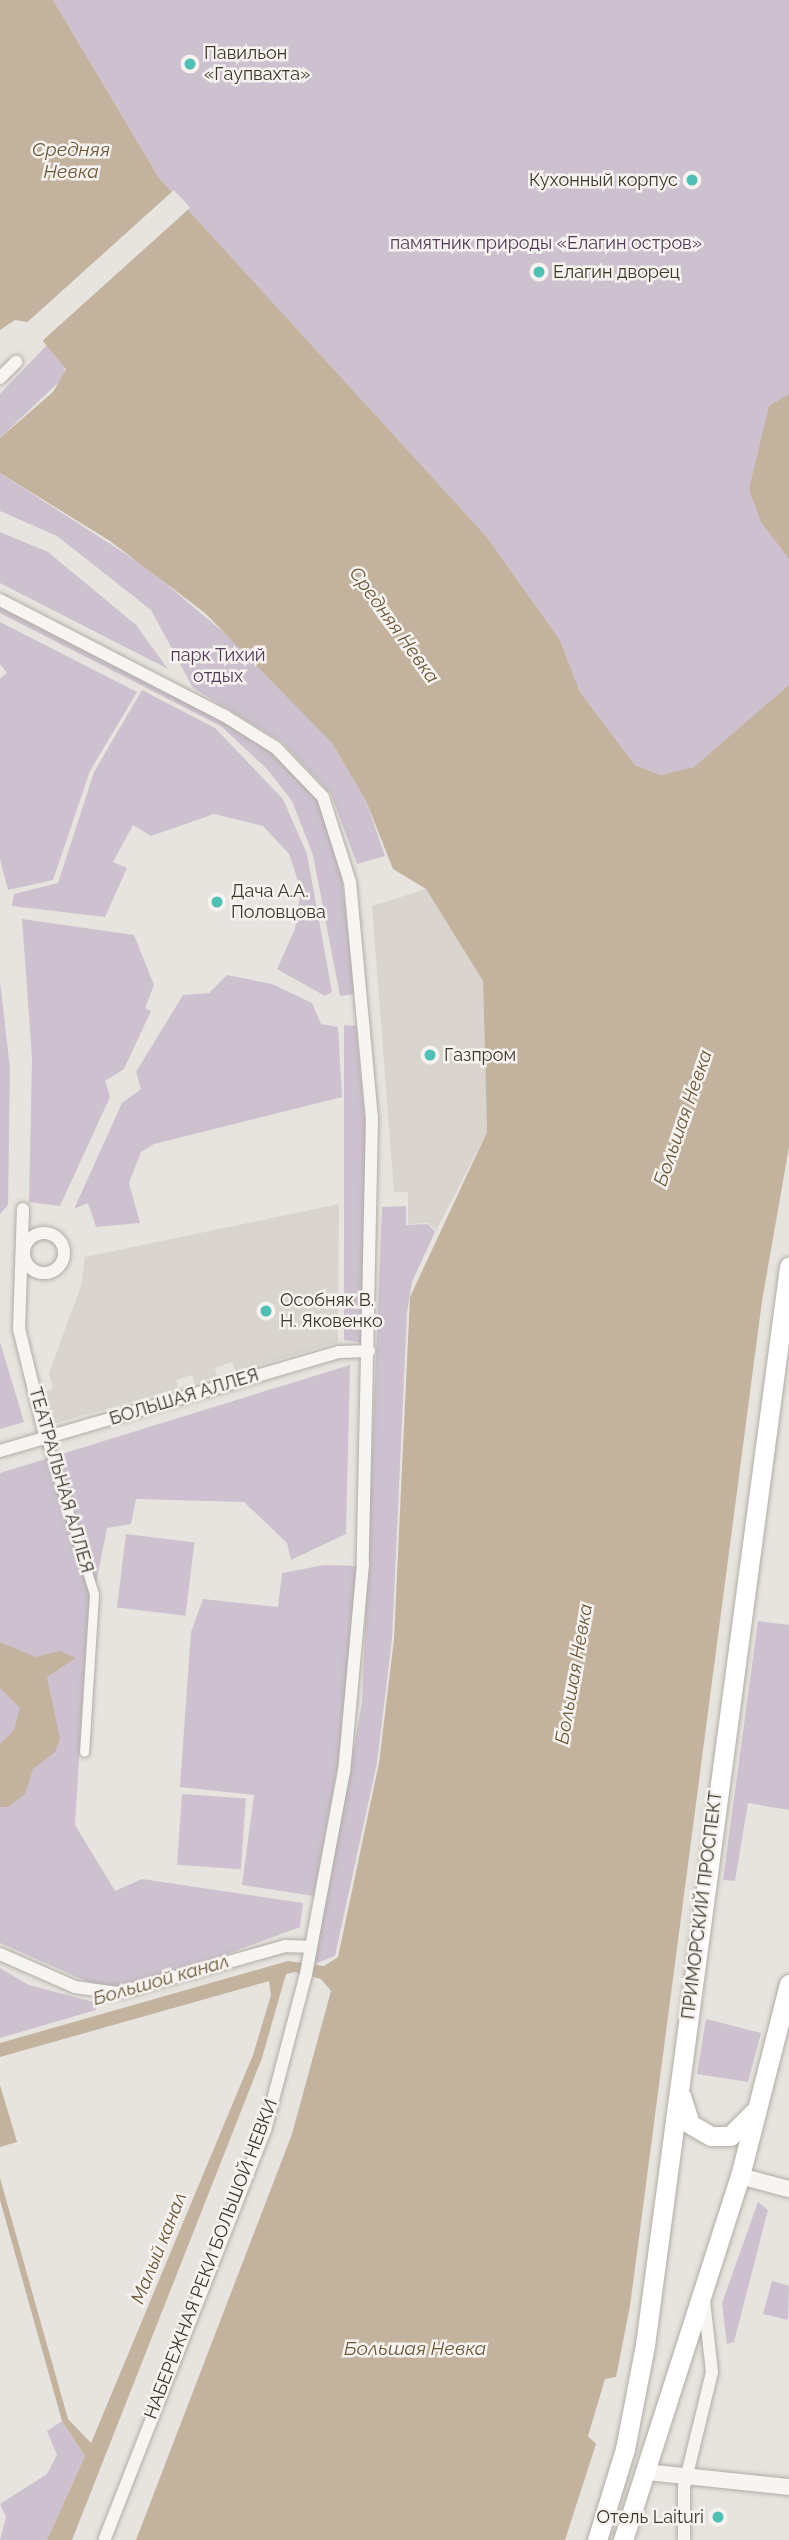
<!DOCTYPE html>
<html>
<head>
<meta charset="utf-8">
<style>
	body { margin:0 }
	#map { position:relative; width:789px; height:2540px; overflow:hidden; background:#e7e4df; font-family:Raleway,sans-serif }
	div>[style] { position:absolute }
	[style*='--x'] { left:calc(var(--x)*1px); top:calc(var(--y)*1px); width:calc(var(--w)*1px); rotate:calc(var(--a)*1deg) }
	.built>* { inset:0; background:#d9d4ce }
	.green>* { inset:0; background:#cdc1d0; transform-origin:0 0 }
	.water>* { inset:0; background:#c3b39e }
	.pier>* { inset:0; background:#e7e4df; transform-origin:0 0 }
	.roads { filter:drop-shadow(0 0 2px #b1ada5) drop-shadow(0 0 2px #b1ada5) }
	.pedestrian>* { height:9px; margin:-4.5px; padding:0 4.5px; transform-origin:4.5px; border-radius:4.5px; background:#f6f5f2 }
	.minor>* { height:12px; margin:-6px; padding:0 6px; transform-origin:6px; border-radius:6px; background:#f6f5f2 }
	.minor>.ring { margin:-6px; padding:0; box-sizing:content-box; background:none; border:12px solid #f6f5f2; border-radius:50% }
	.tertiary>* { height:16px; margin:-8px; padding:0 8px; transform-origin:8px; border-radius:8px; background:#f6f5f2 }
	.primary>* { height:19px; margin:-9.5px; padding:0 9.5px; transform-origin:9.5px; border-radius:9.5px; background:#fff }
	.dots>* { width:19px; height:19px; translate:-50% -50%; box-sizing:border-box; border:4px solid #f5f2ef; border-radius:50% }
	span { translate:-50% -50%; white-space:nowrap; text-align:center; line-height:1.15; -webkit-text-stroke:5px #f5f2ef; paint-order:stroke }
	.poi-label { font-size:18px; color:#3d372a }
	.left { translate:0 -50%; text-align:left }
	.right { translate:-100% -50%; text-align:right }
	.park-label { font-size:18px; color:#523957 }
	.street-label { font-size:18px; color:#3d372a }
	.water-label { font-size:19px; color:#6c5738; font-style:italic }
</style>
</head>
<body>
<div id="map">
	<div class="built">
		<i style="clip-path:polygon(426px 889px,483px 981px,487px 1132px,436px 1231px,428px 1223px,408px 1224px,408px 1192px,394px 1192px,372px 906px)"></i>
		<i style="clip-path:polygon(339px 1204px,338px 1342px,236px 1372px,232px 1362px,215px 1368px,217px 1376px,195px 1383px,192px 1375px,176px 1380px,178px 1388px,53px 1424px,44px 1392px,53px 1389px,49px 1373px,81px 1286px,85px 1257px)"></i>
	</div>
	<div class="green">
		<i style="clip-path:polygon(53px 0,789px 0,789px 685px,784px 692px,694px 767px,661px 775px,635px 765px,580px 692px,560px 640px,486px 536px,159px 178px)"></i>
		<i style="clip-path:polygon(47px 345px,66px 361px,63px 378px,0 438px,0 394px)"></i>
		<i style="clip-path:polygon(0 473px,146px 567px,268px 670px,332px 743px,366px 801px,385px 856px,357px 864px,331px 794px,282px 742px,193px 688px,151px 610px,57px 536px,0 511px)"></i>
		<i style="clip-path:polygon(0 532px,48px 552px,136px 625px,168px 669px,0 583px)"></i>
		<i style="clip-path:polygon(0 606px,226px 721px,272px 753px,320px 803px,339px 854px,355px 994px,340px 996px,313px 855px,292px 801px,267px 769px,221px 726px,0 613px)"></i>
		<i style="clip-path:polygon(0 622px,137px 692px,90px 771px,53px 880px,8px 890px,0 859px,0 679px,7px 673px,0 664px)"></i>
		<i style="clip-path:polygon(142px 690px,215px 728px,283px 799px,307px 854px,332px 992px,325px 996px,277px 969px,295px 929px,301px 890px,289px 854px,263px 826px,214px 814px,151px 836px,133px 825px,113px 862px,127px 868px,105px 917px,12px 906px,14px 894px,58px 883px,94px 772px)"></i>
		<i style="clip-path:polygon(22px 919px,134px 935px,154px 985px,145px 1008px,151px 1011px,124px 1069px,105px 1081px,110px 1097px,60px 1206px,29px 1202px,32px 1058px)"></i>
		<i style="clip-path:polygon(227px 975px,272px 984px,312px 1003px,321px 1024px,338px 1027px,342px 1097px,154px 1144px,141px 1152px,129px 1183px,140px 1223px,96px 1227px,88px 1203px,74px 1209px,122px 1103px,141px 1089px,136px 1072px,183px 995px,209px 993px)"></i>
		<i style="clip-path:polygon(0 981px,10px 1068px,8px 1205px,0 1214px)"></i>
		<i style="clip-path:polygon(344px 1025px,356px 1026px,367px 1144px,364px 1343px,344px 1340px)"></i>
		<i style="clip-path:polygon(406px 1206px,406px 1225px,428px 1224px,435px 1232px,412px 1282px,407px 1313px,392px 1639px,377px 1763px,335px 1956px,314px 1964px,362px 1703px,382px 1207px)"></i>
		<i style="clip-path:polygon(0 1342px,24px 1422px,0 1429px)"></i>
		<i style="clip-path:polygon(350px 1365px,346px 1534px,291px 1560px,287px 1543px,244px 1502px,136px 1499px,131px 1524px,107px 1528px,87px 1629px,75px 1825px,115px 1891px,142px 1879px,303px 1903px,300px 1927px,170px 1975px,104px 1989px,0 1943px,0 1473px)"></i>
		<i style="left:126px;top:1534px;width:69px;height:74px;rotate:7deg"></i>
		<i style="clip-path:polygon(324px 1565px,357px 1566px,340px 1753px,314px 1896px,242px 1885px,254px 1795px,180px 1787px,191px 1632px,203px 1599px,278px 1607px,282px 1573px)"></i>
		<i style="clip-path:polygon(758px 1621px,789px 1625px,789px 1810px,748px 1803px,735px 1881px,723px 1880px)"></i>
		<i style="left:182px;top:1794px;width:64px;height:71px;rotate:4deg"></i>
		<i style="clip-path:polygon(0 1968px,29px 1985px,97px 2003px,96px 2010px,0 2038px)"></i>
		<i style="clip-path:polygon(706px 2019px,761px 2033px,748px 2082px,697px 2074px)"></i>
		<i style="clip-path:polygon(758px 2202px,768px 2210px,734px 2342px,727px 2344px,722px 2303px)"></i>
		<i style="clip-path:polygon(772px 2281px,789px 2286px,788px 2320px,763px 2314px)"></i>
		<i style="clip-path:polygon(62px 2421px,85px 2456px,47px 2540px,0 2540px,6px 2517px,0 2504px,47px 2474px,57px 2455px,47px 2431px)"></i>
	</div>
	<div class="water">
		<i style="clip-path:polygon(0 0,53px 0,159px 178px,486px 536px,560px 640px,580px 692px,635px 765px,661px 775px,694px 767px,789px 685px,789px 1147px,762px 1301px,630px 2306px,616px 2377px,605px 2379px,588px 2436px,596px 2444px,565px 2540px,136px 2540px,292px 2134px,331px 1991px,321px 1979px,295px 1972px,286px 1974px,262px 2058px,72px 2540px,47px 2540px,85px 2456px,62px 2421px,0 2200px,0 2178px,68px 2419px,91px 2443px,253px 2055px,271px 1995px,269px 1981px,0 2057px,0 2043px,288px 1961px,324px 1966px,338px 1957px,379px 1763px,394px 1639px,410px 1297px,487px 1132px,483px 981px,426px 889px,393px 869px,366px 801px,332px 743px,205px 613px,110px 541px,0 473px,0 438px,53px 392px,66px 369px,27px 322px,15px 320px,0 330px)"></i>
		<i style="clip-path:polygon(789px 394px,789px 559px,761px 522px,749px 489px,769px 406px)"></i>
		<i style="clip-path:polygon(0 1642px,35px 1657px,60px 1651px,76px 1658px,47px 1677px,60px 1739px,55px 1752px,33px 1769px,25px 1794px,8px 1807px,0 1807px,0 1744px,14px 1730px,20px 1708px,0 1688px)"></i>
		<i style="clip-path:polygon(0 2085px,17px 2142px,0 2147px)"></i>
	</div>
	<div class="pier">
		<i style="left:174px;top:190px;width:24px;height:202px;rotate:48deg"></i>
	</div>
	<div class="roads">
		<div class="pedestrian">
			<i style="--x:46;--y:1439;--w:162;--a:72.8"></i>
			<i style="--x:94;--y:1594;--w:158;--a:93.6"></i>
		</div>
		<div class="minor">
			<i style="--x:0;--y:378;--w:23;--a:-45"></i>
			<i style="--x:0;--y:600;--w:253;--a:27.3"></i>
			<i style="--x:225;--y:716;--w:60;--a:32.1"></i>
			<i style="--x:276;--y:748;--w:68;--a:46.2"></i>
			<i style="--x:323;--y:797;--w:89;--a:72.4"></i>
			<i style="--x:350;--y:882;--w:236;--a:84.7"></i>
			<i style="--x:372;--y:1117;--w:447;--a:91.2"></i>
			<i style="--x:363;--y:1564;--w:208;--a:95.2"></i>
			<i style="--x:344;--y:1771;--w:207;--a:100.6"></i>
			<i style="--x:306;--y:1974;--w:161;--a:104.7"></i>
			<i style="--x:265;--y:2130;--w:440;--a:111.4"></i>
			<i style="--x:23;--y:1209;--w:120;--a:91.9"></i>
			<i style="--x:19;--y:1329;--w:113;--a:76.2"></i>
			<i class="ring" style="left:24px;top:1233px;width:28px;height:28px"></i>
			<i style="--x:0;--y:1451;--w:353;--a:-16.3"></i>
			<i style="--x:339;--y:1352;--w:30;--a:-2"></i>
			<i style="--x:0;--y:1954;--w:82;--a:23.7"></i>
			<i style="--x:75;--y:1987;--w:43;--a:7.9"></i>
			<i style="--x:118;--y:1993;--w:173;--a:-15.7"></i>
			<i style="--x:285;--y:1946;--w:24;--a:2"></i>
			<i style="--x:684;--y:2540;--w:53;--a:-90"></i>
			<i style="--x:684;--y:2487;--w:118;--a:-76.3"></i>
			<i style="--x:712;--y:2372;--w:71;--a:-96.4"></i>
		</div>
		<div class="tertiary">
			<i style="--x:740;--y:2176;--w:51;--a:14.9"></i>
			<i style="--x:646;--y:2472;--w:144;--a:6"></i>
		</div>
		<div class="primary">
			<i style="--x:681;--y:2096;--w:29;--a:72"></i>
			<i style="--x:690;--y:2124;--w:24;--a:30"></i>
			<i style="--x:711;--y:2136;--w:19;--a:0"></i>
			<i style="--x:730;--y:2136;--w:33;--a:-45"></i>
			<i style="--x:597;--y:2540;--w:95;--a:-72.9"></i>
			<i style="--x:625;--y:2449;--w:106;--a:-79.1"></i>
			<i style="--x:645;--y:2345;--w:1088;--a:-82.39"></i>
			<i style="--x:623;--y:2540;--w:382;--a:-72.2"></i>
			<i style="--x:740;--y:2176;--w:198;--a:-75.7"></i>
		</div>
	</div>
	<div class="dots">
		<i style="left:190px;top:64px;background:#51bfb4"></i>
		<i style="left:692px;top:180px;background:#51bfb4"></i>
		<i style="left:539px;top:272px;background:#51bfb4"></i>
		<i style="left:217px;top:902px;background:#51bfb4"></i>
		<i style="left:430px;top:1055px;background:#51bfb4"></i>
		<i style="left:266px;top:1311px;background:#51bfb4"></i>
		<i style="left:718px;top:2517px;background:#51bfb4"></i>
	</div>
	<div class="poi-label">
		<span class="left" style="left:204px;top:64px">Павильон<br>«Гаупвахта»</span>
		<span class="right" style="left:678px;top:180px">Кухонный корпус</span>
		<span class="left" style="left:553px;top:272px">Елагин дворец</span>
		<span class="left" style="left:231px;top:902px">Дача А.А.<br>Половцова</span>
		<span class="left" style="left:444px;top:1055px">Газпром</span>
		<span class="left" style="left:280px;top:1311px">Особняк В.<br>Н. Яковенко</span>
		<span class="right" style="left:704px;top:2517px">Отель Laituri</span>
	</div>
	<div class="park-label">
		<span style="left:546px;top:243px">памятник природы «Елагин остров»</span>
		<span style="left:218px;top:666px">парк Тихий<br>отдых</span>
	</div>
	<div class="street-label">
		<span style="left:184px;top:1397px;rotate:-17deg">БОЛЬШАЯ АЛЛЕЯ</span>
		<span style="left:61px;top:1480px;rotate:74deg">ТЕАТРАЛЬНАЯ АЛЛЕЯ</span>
		<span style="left:702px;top:1905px;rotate:-83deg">ПРИМОРСКИЙ ПРОСПЕКТ</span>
		<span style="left:211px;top:2259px;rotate:-69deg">НАБЕРЕЖНАЯ РЕКИ БОЛЬШОЙ НЕВКИ</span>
	</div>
	<div class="water-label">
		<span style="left:71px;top:161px">Средняя<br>Невка</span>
		<span style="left:394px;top:625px;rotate:54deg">Средняя Невка</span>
		<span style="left:683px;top:1118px;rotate:-71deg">Большая Невка</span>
		<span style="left:574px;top:1674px;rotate:-80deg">Большая Невка</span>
		<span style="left:161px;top:1980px;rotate:-16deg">Большой канал</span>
		<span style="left:159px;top:2248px;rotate:-68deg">Малый канал</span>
		<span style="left:415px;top:2349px">Большая Невка</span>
	</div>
</div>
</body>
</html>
